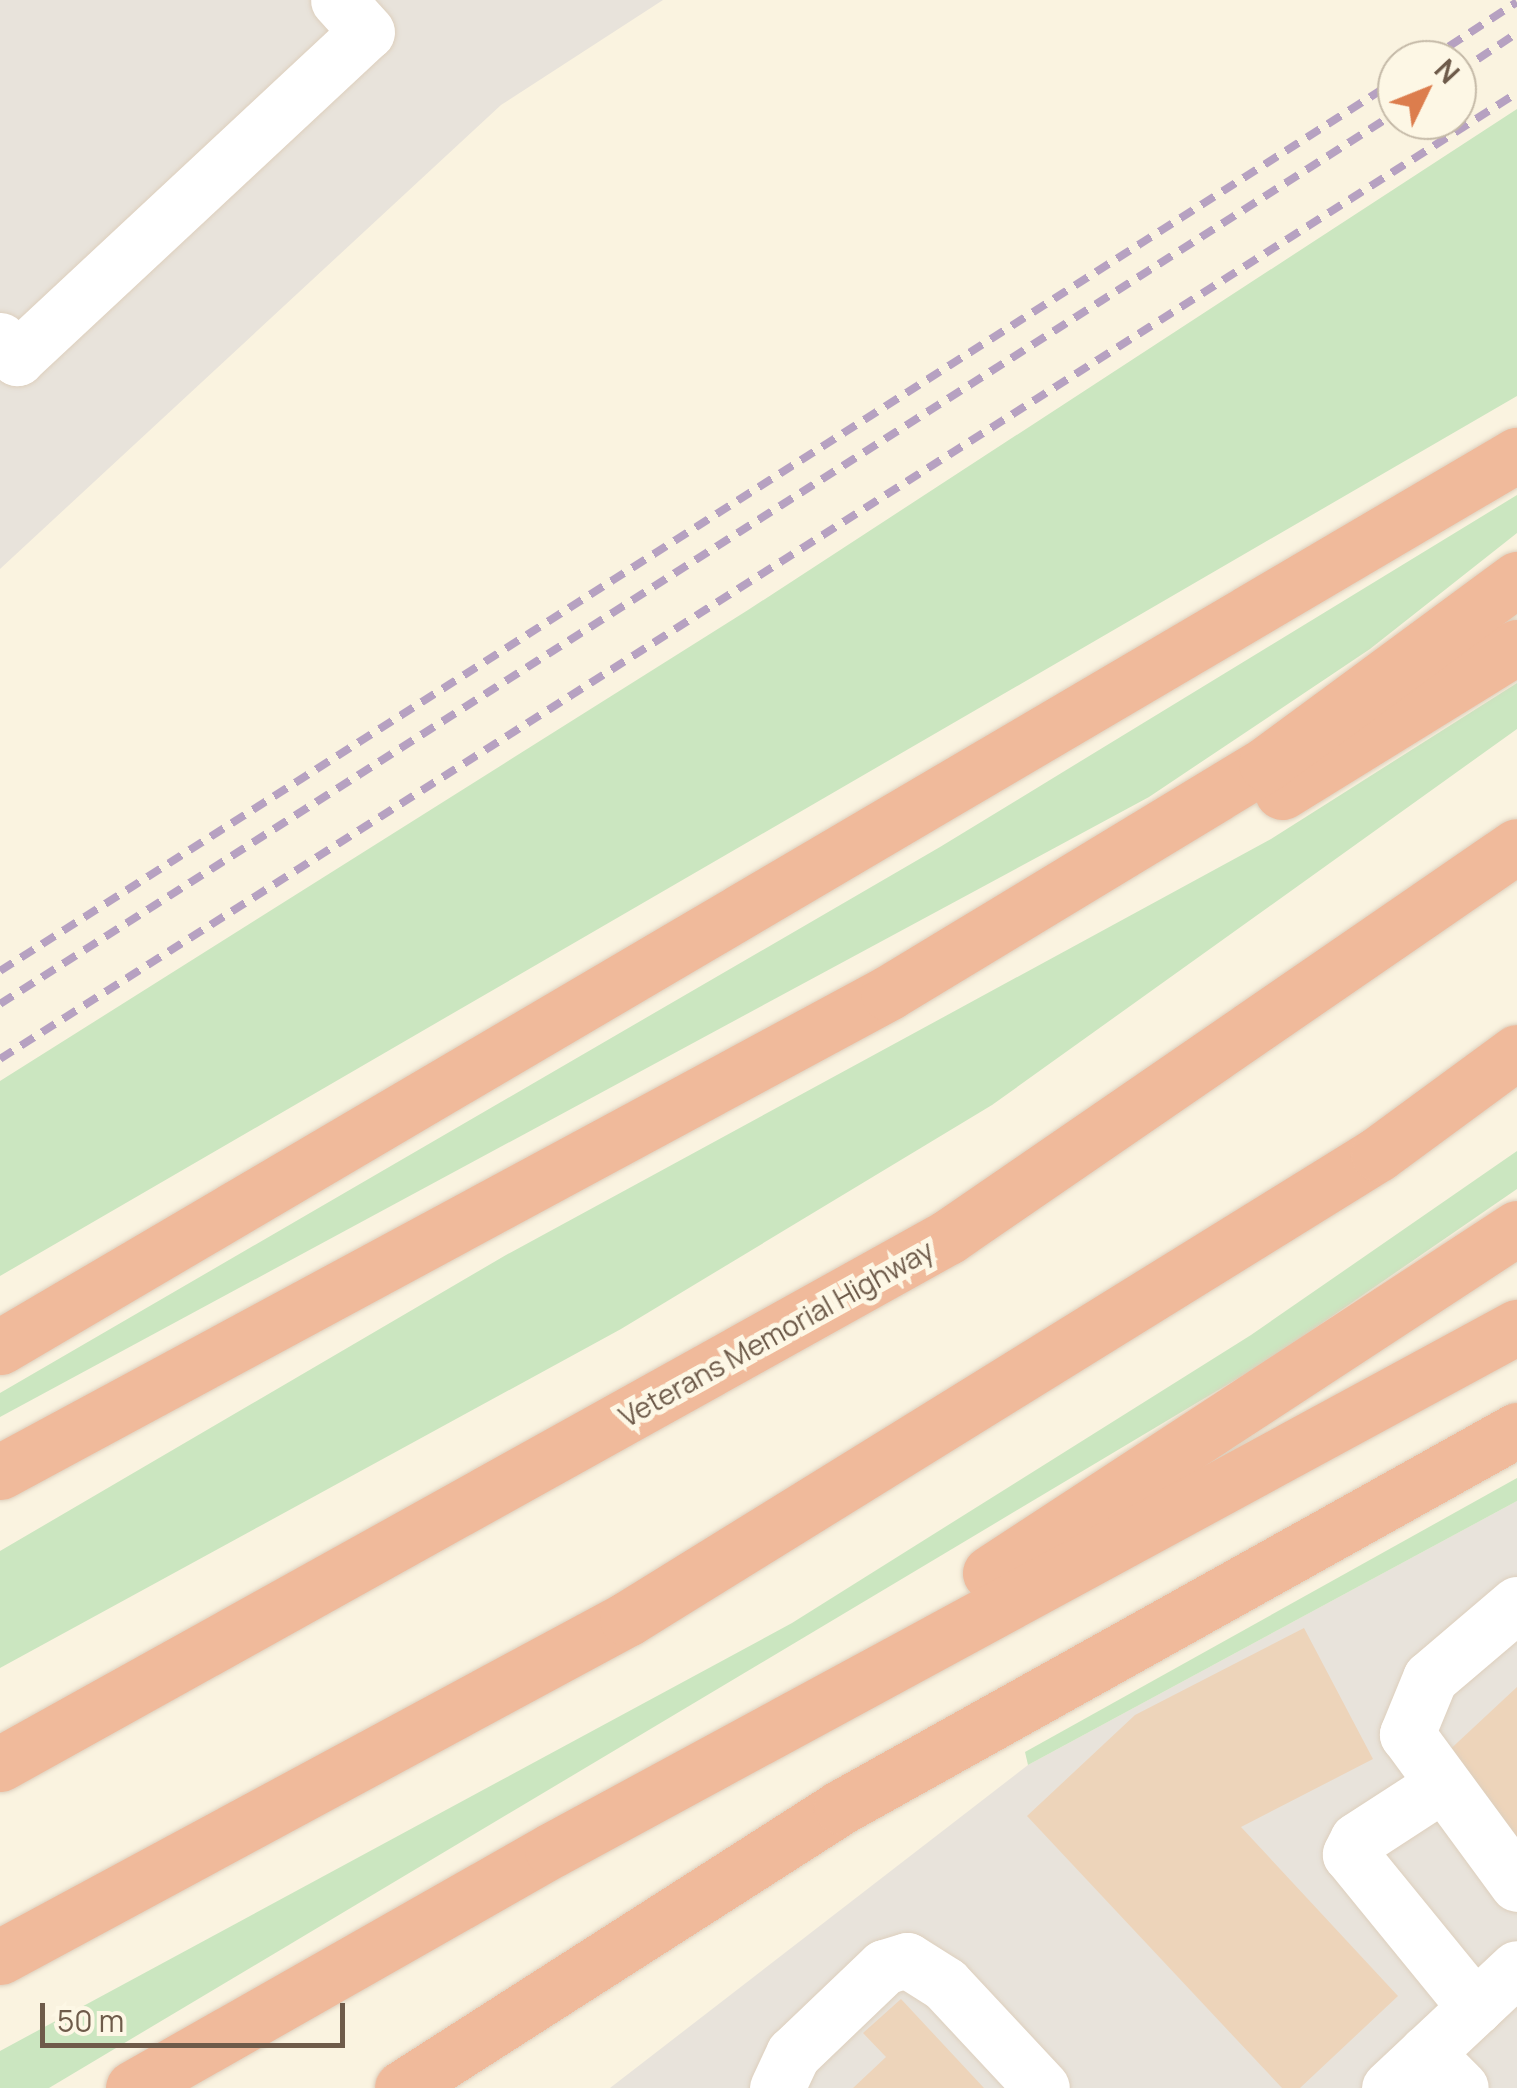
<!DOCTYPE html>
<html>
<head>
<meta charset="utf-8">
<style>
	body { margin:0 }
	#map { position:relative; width:1517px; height:2088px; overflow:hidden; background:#faf3e0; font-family:Manrope,sans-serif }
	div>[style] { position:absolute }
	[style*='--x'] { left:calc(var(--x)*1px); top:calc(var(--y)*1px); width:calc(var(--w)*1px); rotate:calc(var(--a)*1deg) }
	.industrial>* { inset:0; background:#e8e3db }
	.green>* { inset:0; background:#cbe6c0 }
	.building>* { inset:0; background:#edd4ba }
	.roads { filter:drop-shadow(0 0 2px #ddcfbd) drop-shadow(0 0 2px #ddcfbd) }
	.minor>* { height:55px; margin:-27.5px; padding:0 27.5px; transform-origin:27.5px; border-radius:27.5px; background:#fff }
	.highway>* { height:55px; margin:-27.5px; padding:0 27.5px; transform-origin:27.5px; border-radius:27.5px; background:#f0ba9b }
	.rail>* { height:8px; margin-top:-4px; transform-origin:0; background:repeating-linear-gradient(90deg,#b6a1c1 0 15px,transparent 0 25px) }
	span { translate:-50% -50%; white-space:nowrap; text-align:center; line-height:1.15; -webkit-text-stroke:10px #fdf7e5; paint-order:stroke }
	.street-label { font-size:28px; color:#6e5b4a }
	.north { position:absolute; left:1377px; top:40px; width:100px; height:100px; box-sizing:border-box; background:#fdf7e5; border:2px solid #c4b9a7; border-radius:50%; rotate:47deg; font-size:28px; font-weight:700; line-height:40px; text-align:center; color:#6e5b4a }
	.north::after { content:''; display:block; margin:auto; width:35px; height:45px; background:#dc7d4d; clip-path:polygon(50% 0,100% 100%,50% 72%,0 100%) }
	.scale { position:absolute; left:40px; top:2003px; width:305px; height:45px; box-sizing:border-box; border:5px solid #6e5b4a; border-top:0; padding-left:12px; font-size:30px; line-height:35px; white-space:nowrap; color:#6e5b4a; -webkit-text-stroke:8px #fdf7e5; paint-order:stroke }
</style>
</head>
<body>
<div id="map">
	<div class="industrial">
		<i style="clip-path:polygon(0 0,663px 0,501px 105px,0 569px)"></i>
		<i style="clip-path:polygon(1517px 1501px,1517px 2088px,610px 2088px,1028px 1765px)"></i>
	</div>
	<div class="green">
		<i style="clip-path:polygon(1517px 109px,1517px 396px,0 1276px,0 1081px,748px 610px)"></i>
		<i style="clip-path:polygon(1517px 495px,1517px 533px,1370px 649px,1149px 797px,0 1417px,0 1393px,940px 847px)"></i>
		<i style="clip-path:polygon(1517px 683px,1517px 729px,992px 1105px,621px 1329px,0 1668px,0 1551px,506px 1255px,1271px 839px)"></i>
		<i style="clip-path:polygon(1517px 1151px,1517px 1189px,1267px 1361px,49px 2088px,0 2088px,0 2051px,792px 1623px,1251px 1335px)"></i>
		<i style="clip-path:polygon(1517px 1478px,1517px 1501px,1028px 1765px,1025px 1752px)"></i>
	</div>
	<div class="building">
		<i style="clip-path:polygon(1304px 1628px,1373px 1759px,1241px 1827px,1398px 1996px,1300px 2088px,1282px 2088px,1027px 1816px,1135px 1715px)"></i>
		<i style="clip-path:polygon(1517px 1687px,1517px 1837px,1443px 1756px)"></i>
		<i style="clip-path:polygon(901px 1999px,984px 2088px,853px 2088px,886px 2057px,863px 2033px)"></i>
	</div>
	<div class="roads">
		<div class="minor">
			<i style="--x:0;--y:340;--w:25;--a:47"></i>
			<i style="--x:17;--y:358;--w:478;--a:-43"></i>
			<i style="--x:367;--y:32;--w:43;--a:-132.2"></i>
			<i style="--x:1517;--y:1604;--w:114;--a:139.6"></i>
			<i style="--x:1430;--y:1678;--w:61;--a:112.3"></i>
			<i style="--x:1407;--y:1734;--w:186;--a:53.7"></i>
			<i style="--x:1440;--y:1786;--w:99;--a:147"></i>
			<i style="--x:1357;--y:1840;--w:16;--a:117"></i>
			<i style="--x:1350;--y:1854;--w:198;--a:50.8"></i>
			<i style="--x:1426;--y:2053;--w:49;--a:45"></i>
			<i style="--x:777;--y:2088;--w:38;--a:-65"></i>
			<i style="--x:793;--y:2054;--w:126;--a:-43.7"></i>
			<i style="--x:884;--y:1967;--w:24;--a:-17"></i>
			<i style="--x:907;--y:1960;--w:45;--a:32.3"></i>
			<i style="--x:945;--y:1984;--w:142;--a:47"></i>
			<i style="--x:1389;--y:2088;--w:175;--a:-43.2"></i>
		</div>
		<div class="highway">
			<i style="--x:1282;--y:792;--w:276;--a:-31.7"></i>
			<i style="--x:0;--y:1347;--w:1760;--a:-30.46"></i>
			<i style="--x:0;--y:1472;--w:1009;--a:-28.34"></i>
			<i style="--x:888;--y:993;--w:442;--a:-31.2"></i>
			<i style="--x:1266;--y:764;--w:312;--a:-36.4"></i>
			<i style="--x:990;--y:1573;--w:630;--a:-33.21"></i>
			<i style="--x:0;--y:1764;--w:1085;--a:-29.07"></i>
			<i style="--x:948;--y:1237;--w:690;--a:-34.5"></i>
			<i style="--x:0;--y:1957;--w:712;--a:-28.33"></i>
			<i style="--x:627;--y:1619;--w:883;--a:-31.76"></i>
			<i style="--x:1378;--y:1154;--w:172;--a:-36.3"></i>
			<i style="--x:133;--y:2088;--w:482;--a:-29.6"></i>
			<i style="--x:552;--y:1850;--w:1098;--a:-28.46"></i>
			<i style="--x:402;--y:2088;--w:521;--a:-32.62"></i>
			<i style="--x:841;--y:1807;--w:774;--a:-29.15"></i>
		</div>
	</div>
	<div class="rail">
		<i style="--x:1428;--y:60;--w:106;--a:-33.1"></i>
		<i style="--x:1457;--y:73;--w:72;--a:-33.7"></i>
		<i style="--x:0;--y:971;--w:1657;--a:-32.53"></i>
		<i style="--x:0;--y:1004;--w:1657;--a:-32.56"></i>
		<i style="--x:0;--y:1059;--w:1798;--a:-32.49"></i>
	</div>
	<div class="street-label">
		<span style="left:776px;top:1333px;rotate:-29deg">Veterans Memorial Highway</span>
	</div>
	<div class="north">N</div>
	<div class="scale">50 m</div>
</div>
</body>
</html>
